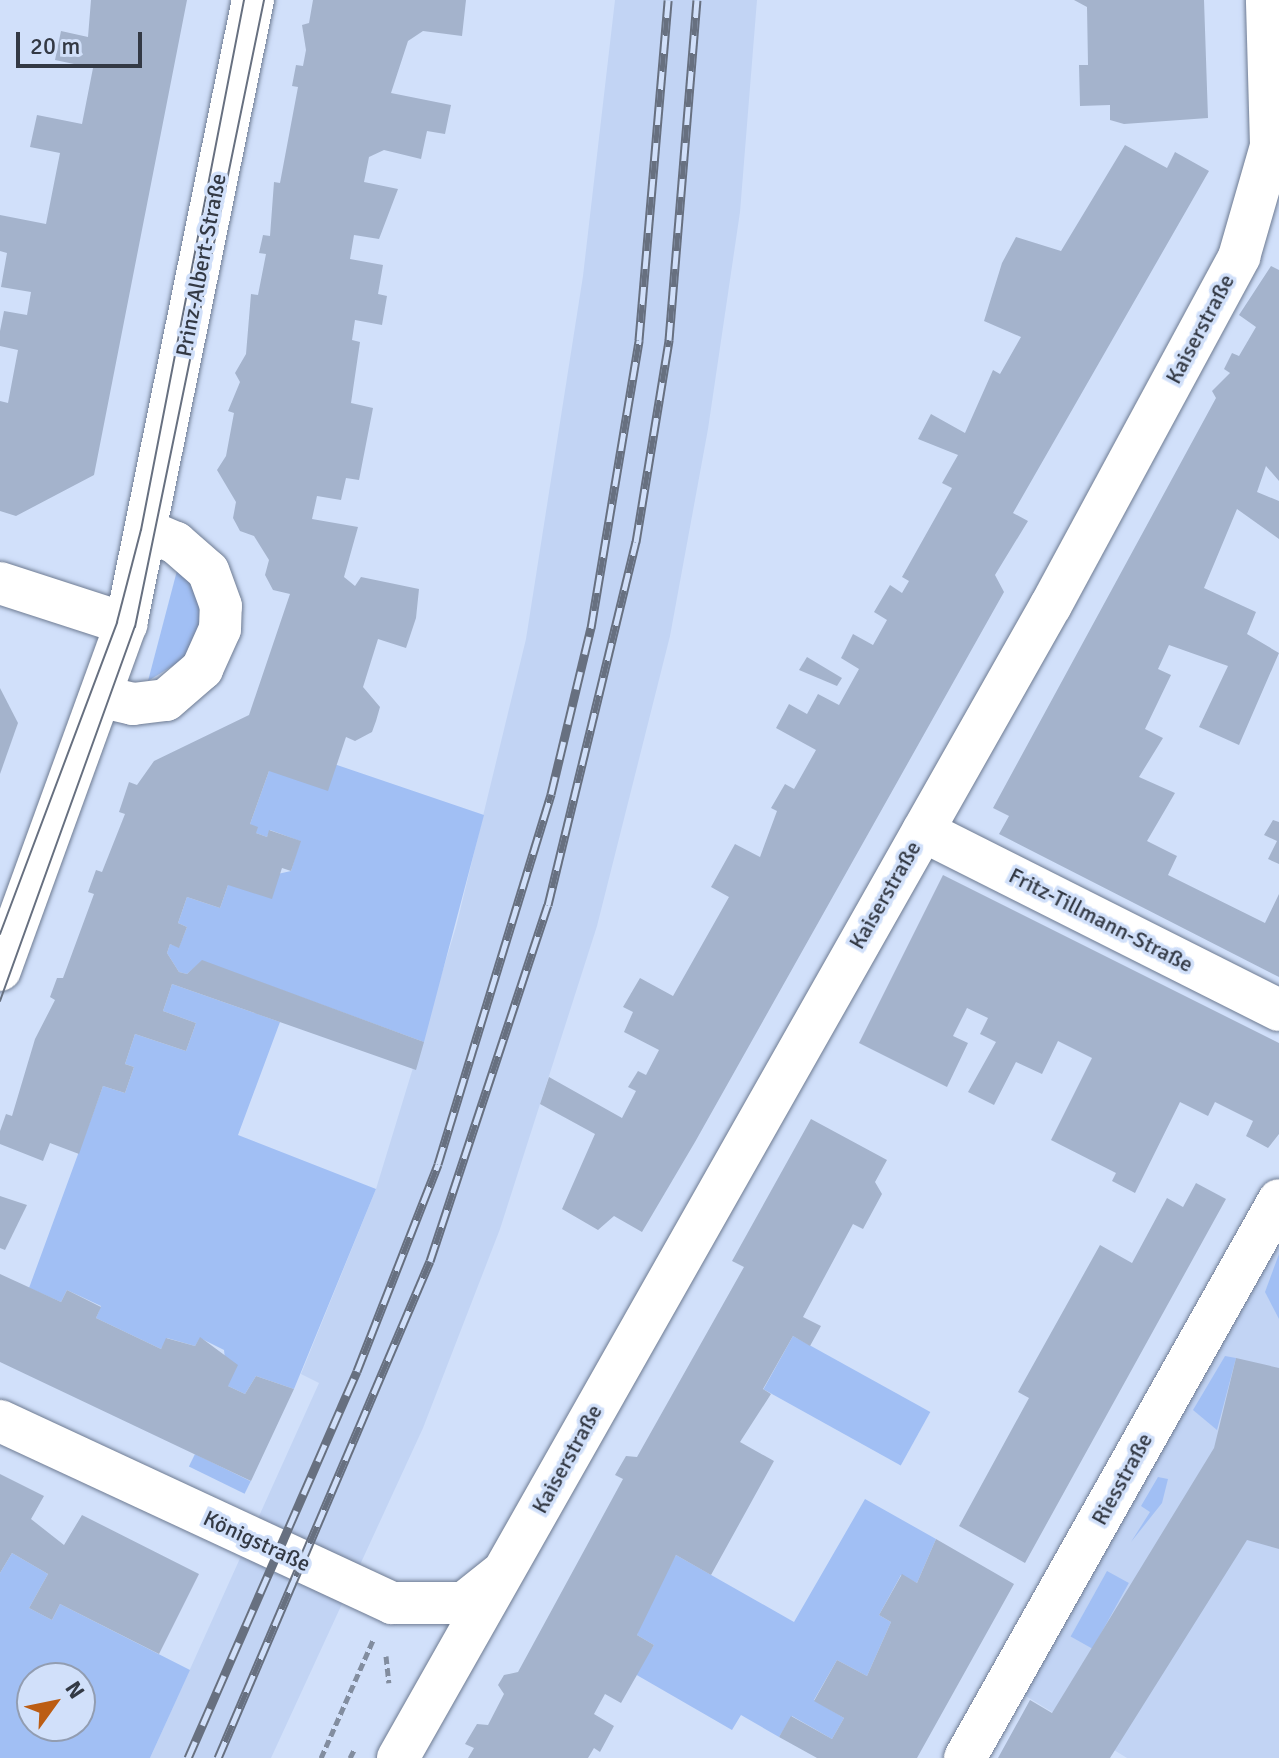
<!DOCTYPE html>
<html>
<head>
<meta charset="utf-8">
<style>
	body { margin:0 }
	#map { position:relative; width:1279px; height:1758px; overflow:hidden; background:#d1e0fa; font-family:Signika,sans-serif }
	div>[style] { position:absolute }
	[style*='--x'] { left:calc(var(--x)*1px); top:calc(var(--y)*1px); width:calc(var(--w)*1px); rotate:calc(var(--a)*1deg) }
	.built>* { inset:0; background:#c2d4f4 }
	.green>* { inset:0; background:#a1bff4; transform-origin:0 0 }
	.building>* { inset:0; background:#a4b3cc }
	.path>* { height:5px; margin-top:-2.5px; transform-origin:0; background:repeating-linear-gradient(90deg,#828d9f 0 8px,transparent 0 12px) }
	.roads { filter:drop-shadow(0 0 2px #6e7b92) drop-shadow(0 0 2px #6e7b92) }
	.minor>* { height:42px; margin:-21px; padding:0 21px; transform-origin:21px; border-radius:21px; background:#fff }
	.tram>* { height:2px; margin:-1px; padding:0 1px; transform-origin:1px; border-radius:1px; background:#677080 }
	.rail>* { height:9px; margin-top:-4.5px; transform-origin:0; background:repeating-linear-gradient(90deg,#d1e0fa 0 18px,#677080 0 36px); box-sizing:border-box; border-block:2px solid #677080 }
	span { translate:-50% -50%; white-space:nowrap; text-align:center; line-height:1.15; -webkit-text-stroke:7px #d1e0fa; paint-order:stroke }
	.street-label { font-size:22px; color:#333944 }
	.north { position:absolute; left:16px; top:1662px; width:80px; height:80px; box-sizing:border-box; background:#d1e0fa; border:2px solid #929db1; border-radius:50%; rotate:57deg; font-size:22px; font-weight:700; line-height:32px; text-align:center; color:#333944 }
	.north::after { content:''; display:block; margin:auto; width:28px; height:36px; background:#bc5d13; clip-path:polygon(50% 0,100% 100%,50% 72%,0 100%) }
	.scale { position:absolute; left:16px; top:32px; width:126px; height:36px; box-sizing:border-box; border:4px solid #333944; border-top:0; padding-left:10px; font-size:24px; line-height:28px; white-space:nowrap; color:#333944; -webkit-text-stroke:6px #d1e0fa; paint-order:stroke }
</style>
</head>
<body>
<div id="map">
	<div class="built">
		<i style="clip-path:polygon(615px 0,757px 0,740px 212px,708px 429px,670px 636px,597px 926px,500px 1229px,423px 1428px,271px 1758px,150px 1758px,319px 1383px,301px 1374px,376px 1189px,456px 927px,526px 639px,583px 276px)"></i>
		<i style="clip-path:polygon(1279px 1200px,1279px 1758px,1127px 1758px,1006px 1684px)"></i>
	</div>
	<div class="green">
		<i style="clip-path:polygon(179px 563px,189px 573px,202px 617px,190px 655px,148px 681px)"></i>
		<i style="clip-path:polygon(337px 765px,484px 815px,424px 1042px,202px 961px,187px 974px,179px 972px,167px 953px,170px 944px,179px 947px,187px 927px,178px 923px,187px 897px,220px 908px,228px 885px,291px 871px,300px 841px,270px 830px,267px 837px,256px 833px,250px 824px,269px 771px)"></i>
		<i style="clip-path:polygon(172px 984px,280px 1022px,238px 1135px,376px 1189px,294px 1389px,256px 1376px,245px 1394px,228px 1386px,224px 1350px,200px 1338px,195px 1346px,167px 1338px,161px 1349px,96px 1318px,101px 1306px,67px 1290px,61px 1302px,29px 1288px,103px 1086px,125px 1093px,134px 1067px,125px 1064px,135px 1034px,186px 1051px,196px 1023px,163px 1011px)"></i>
		<i style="clip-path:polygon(1279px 1254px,1279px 1319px,1265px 1292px)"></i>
		<i style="left:793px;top:1336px;width:157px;height:61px;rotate:29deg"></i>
		<i style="clip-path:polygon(1225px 1356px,1236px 1358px,1217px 1430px,1193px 1410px)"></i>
		<i style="left:195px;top:1454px;width:62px;height:14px;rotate:26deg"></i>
		<i style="clip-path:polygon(1158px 1477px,1168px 1479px,1162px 1503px,1131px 1542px,1150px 1512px,1141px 1506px)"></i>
		<i style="clip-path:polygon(865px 1499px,936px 1539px,917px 1583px,901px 1575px,879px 1615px,891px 1622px,867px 1676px,837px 1660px,814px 1700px,844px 1718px,832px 1739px,792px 1716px,779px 1737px,741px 1715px,732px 1730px,635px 1674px,654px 1645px,637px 1635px,644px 1613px,676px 1555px,794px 1622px)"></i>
		<i style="clip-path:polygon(evenodd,12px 1553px,48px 1574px,29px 1608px,52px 1620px,60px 1604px,190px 1670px,150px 1758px,0 1758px,0 1573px,12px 1553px,32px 1678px,80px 1678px,80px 1726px,32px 1726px,32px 1678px)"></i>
		<i style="left:1107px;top:1571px;width:25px;height:75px;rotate:29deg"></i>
	</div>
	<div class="building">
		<i style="clip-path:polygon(91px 0,187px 0,94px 475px,16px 516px,0 511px,0 401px,8px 403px,18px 350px,0 346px,0 331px,4px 311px,27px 315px,31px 292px,1px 287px,7px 253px,0 251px,0 215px,46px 224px,60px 153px,30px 147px,37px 115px,82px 124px,93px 68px,55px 60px,61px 31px,88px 37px)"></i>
		<i style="clip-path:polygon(313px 0,466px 0,462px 36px,423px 31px,408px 41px,391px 93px,451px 105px,445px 134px,427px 131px,421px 159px,384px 150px,369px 157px,364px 182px,398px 189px,379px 239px,354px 235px,350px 259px,383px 265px,378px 294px,387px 296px,382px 325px,355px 320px,352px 340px,360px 342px,351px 403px,373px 408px,359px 480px,346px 478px,341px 500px,317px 496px,312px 519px,358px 527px,344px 577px,355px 586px,361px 577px,419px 589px,416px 618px,406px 648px,378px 639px,363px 687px,380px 707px,376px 721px,372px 732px,355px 741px,346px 737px,328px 791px,269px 771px,250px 824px,258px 827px,256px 833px,267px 837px,269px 830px,301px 841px,291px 871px,282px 868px,272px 899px,228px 885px,220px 908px,187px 897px,178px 923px,187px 927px,179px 948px,170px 944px,167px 953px,179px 972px,187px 974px,202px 960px,424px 1042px,416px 1070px,172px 984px,163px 1011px,196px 1023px,186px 1051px,135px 1034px,125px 1064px,134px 1067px,125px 1093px,103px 1086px,79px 1154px,50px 1143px,43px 1161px,0 1144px,0 1131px,6px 1114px,12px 1116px,35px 1039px,55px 1000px,50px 997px,57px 978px,63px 978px,94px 894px,88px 892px,96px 870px,102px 872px,125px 814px,119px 812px,129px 782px,137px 785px,154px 761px,249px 715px,290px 594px,273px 590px,265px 575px,269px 560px,254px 536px,240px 531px,233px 518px,236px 502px,217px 470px,226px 456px,234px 413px,228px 411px,240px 382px,235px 373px,246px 354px,251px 294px,258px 295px,266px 254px,259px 253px,263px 235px,270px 236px,274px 182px,280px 183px,298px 87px,292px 86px,296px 65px,303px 66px,306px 50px,302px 25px,309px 23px)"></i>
		<i style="clip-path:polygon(1074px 0,1204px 0,1208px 118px,1124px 124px,1110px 120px,1110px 105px,1080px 106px,1079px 65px,1088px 65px,1087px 7px)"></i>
		<i style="clip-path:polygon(1125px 145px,1167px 168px,1175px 152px,1209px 171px,1013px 513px,1028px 521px,995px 575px,1004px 592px,695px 1142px,642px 1232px,614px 1216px,598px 1230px,562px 1209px,595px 1134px,540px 1104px,549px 1077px,622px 1118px,636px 1091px,628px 1087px,638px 1071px,646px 1075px,659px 1050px,624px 1032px,633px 1012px,623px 1007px,640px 978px,673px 996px,729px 897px,711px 887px,735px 844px,760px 857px,777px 811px,771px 808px,785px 784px,794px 789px,816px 750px,776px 728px,789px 704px,807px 714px,818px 694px,839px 705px,859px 669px,841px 658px,853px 634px,873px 645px,887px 620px,874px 612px,890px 585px,902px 593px,909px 581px,902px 577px,952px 488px,942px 483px,958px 455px,918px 439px,931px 414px,965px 433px,993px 370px,1000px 374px,1021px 337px,984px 321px,1002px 263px,1016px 237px,1061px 251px)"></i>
		<i style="clip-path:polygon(1271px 266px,1279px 270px,1279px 481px,1266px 466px,1257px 492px,1279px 501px,1279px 539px,1237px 509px,1204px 588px,1256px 612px,1247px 634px,1279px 653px,1239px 745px,1199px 727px,1228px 666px,1169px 645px,1158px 669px,1171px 675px,1145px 729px,1163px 738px,1139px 777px,1175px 793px,1147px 841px,1177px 856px,1168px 875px,1265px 923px,1279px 894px,1279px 977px,999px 834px,1009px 816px,993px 808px,1216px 398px,1212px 391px,1230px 373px,1224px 369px,1232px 353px,1239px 356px,1256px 327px,1239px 315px)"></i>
		<i style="clip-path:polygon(807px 657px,842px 678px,837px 686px,799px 670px)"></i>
		<i style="clip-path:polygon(0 688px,18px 723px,0 774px)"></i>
		<i style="clip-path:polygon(1273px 820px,1279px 822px,1279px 864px,1268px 859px,1277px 841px,1264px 835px)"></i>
		<i style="clip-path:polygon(943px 875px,1279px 1043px,1279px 1134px,1268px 1148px,1246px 1136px,1253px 1121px,1215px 1102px,1208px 1116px,1180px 1102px,1135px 1193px,1112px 1181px,1116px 1173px,1051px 1140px,1092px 1058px,1058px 1041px,1042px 1074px,1016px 1062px,994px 1105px,968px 1092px,996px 1042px,980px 1034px,988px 1018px,967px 1008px,953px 1036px,968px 1043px,947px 1087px,859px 1043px)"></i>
		<i style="clip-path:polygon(811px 1119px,887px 1160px,875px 1182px,882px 1194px,863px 1229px,853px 1224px,803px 1317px,821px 1326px,810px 1346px,793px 1336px,763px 1389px,771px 1394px,740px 1442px,774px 1461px,711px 1575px,676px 1555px,637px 1635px,654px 1645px,621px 1703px,605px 1694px,594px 1714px,614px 1726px,600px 1752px,594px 1748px,588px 1758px,468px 1758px,474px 1748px,465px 1744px,477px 1724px,488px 1725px,504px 1694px,498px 1685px,504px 1675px,518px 1672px,623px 1479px,615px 1475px,626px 1456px,637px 1457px,744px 1267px,732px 1261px)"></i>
		<i style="clip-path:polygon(1196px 1183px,1226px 1199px,1025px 1563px,959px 1526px,1029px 1398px,1018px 1392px,1100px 1245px,1132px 1263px,1167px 1198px,1183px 1207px)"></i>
		<i style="clip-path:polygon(0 1196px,27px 1205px,5px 1250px,0 1248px)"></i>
		<i style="clip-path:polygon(0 1274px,61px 1302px,67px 1290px,101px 1307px,96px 1318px,161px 1349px,166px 1338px,195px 1346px,200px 1337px,238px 1365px,228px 1386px,245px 1394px,256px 1376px,294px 1389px,251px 1481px,0 1362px)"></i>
		<i style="clip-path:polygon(1236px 1358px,1279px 1368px,1279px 1549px,1247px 1540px,1110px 1758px,998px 1758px,1030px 1700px,1052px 1713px,1214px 1448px)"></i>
		<i style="clip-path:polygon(0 1474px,44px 1496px,31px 1519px,64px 1545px,82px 1515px,199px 1574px,159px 1654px,60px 1604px,52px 1620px,29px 1608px,48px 1574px,12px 1553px,0 1573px)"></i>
		<i style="clip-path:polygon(936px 1539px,1014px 1584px,917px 1758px,817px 1758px,779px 1737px,791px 1716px,832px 1739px,844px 1718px,814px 1701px,837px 1660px,867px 1676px,891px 1622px,879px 1615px,902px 1574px,917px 1583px)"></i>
	</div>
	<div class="path">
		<i style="--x:386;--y:1656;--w:27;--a:84"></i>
		<i style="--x:321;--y:1758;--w:131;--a:-66.2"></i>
		<i style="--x:350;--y:1758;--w:11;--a:-63"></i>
	</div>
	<div class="roads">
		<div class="minor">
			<i style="--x:0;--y:583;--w:133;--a:18"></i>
			<i style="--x:103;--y:697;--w:31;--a:13"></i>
			<i style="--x:133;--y:704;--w:33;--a:-7"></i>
			<i style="--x:166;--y:700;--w:48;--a:-40.7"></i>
			<i style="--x:202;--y:669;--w:44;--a:-65.8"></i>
			<i style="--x:220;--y:629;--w:23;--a:-88"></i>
			<i style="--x:221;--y:606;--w:37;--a:-110"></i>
			<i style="--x:208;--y:571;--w:43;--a:-138.8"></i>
			<i style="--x:176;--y:543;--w:30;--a:-157"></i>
			<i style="--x:923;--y:831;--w:398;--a:26.7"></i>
			<i style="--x:0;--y:970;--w:368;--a:-70"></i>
			<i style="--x:126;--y:624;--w:637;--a:-78.5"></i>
			<i style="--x:0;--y:1421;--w:432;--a:24.9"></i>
			<i style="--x:392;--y:1603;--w:72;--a:0"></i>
			<i style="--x:464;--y:1603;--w:45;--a:-38.7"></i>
			<i style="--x:398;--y:1758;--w:1325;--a:-60.48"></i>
			<i style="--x:1051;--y:605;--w:396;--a:-61.6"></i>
			<i style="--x:1239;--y:257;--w:116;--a:-73.9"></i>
			<i style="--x:1271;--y:146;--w:146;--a:-91.6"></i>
			<i style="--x:965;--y:1758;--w:640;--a:-60.63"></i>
		</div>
	</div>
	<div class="tram">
		<i style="--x:0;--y:934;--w:333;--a:-69.4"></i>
		<i style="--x:117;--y:622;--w:95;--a:-75.4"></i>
		<i style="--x:141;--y:530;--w:540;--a:-79"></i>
		<i style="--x:0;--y:1001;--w:398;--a:-70.2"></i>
		<i style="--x:135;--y:627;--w:640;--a:-78.37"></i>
	</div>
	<div class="rail">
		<i style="--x:188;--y:1758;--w:422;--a:-66.4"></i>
		<i style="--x:357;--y:1371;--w:222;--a:-68.6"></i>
		<i style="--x:438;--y:1164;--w:387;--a:-73"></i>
		<i style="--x:551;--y:794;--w:171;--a:-76.5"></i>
		<i style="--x:591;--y:628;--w:292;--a:-80.5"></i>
		<i style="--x:639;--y:340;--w:341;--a:-85.1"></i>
		<i style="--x:218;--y:1758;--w:540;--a:-66.9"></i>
		<i style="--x:430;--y:1261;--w:375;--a:-71.7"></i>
		<i style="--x:548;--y:905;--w:374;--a:-76.4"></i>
		<i style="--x:636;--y:542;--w:205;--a:-80.7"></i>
		<i style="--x:669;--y:340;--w:341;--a:-85.3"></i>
	</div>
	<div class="street-label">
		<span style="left:201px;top:265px;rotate:-79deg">Prinz-Albert-Straße</span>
		<span style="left:1200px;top:329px;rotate:-62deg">Kaiserstraße</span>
		<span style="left:885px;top:895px;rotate:-60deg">Kaiserstraße</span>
		<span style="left:1101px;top:920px;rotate:27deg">Fritz-Tillmann-Straße</span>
		<span style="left:567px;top:1459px;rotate:-61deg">Kaiserstraße</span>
		<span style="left:1122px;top:1479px;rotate:-61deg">Riesstraße</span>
		<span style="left:257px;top:1541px;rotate:25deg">Königstraße</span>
	</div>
	<div class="north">N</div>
	<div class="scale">20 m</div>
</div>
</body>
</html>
